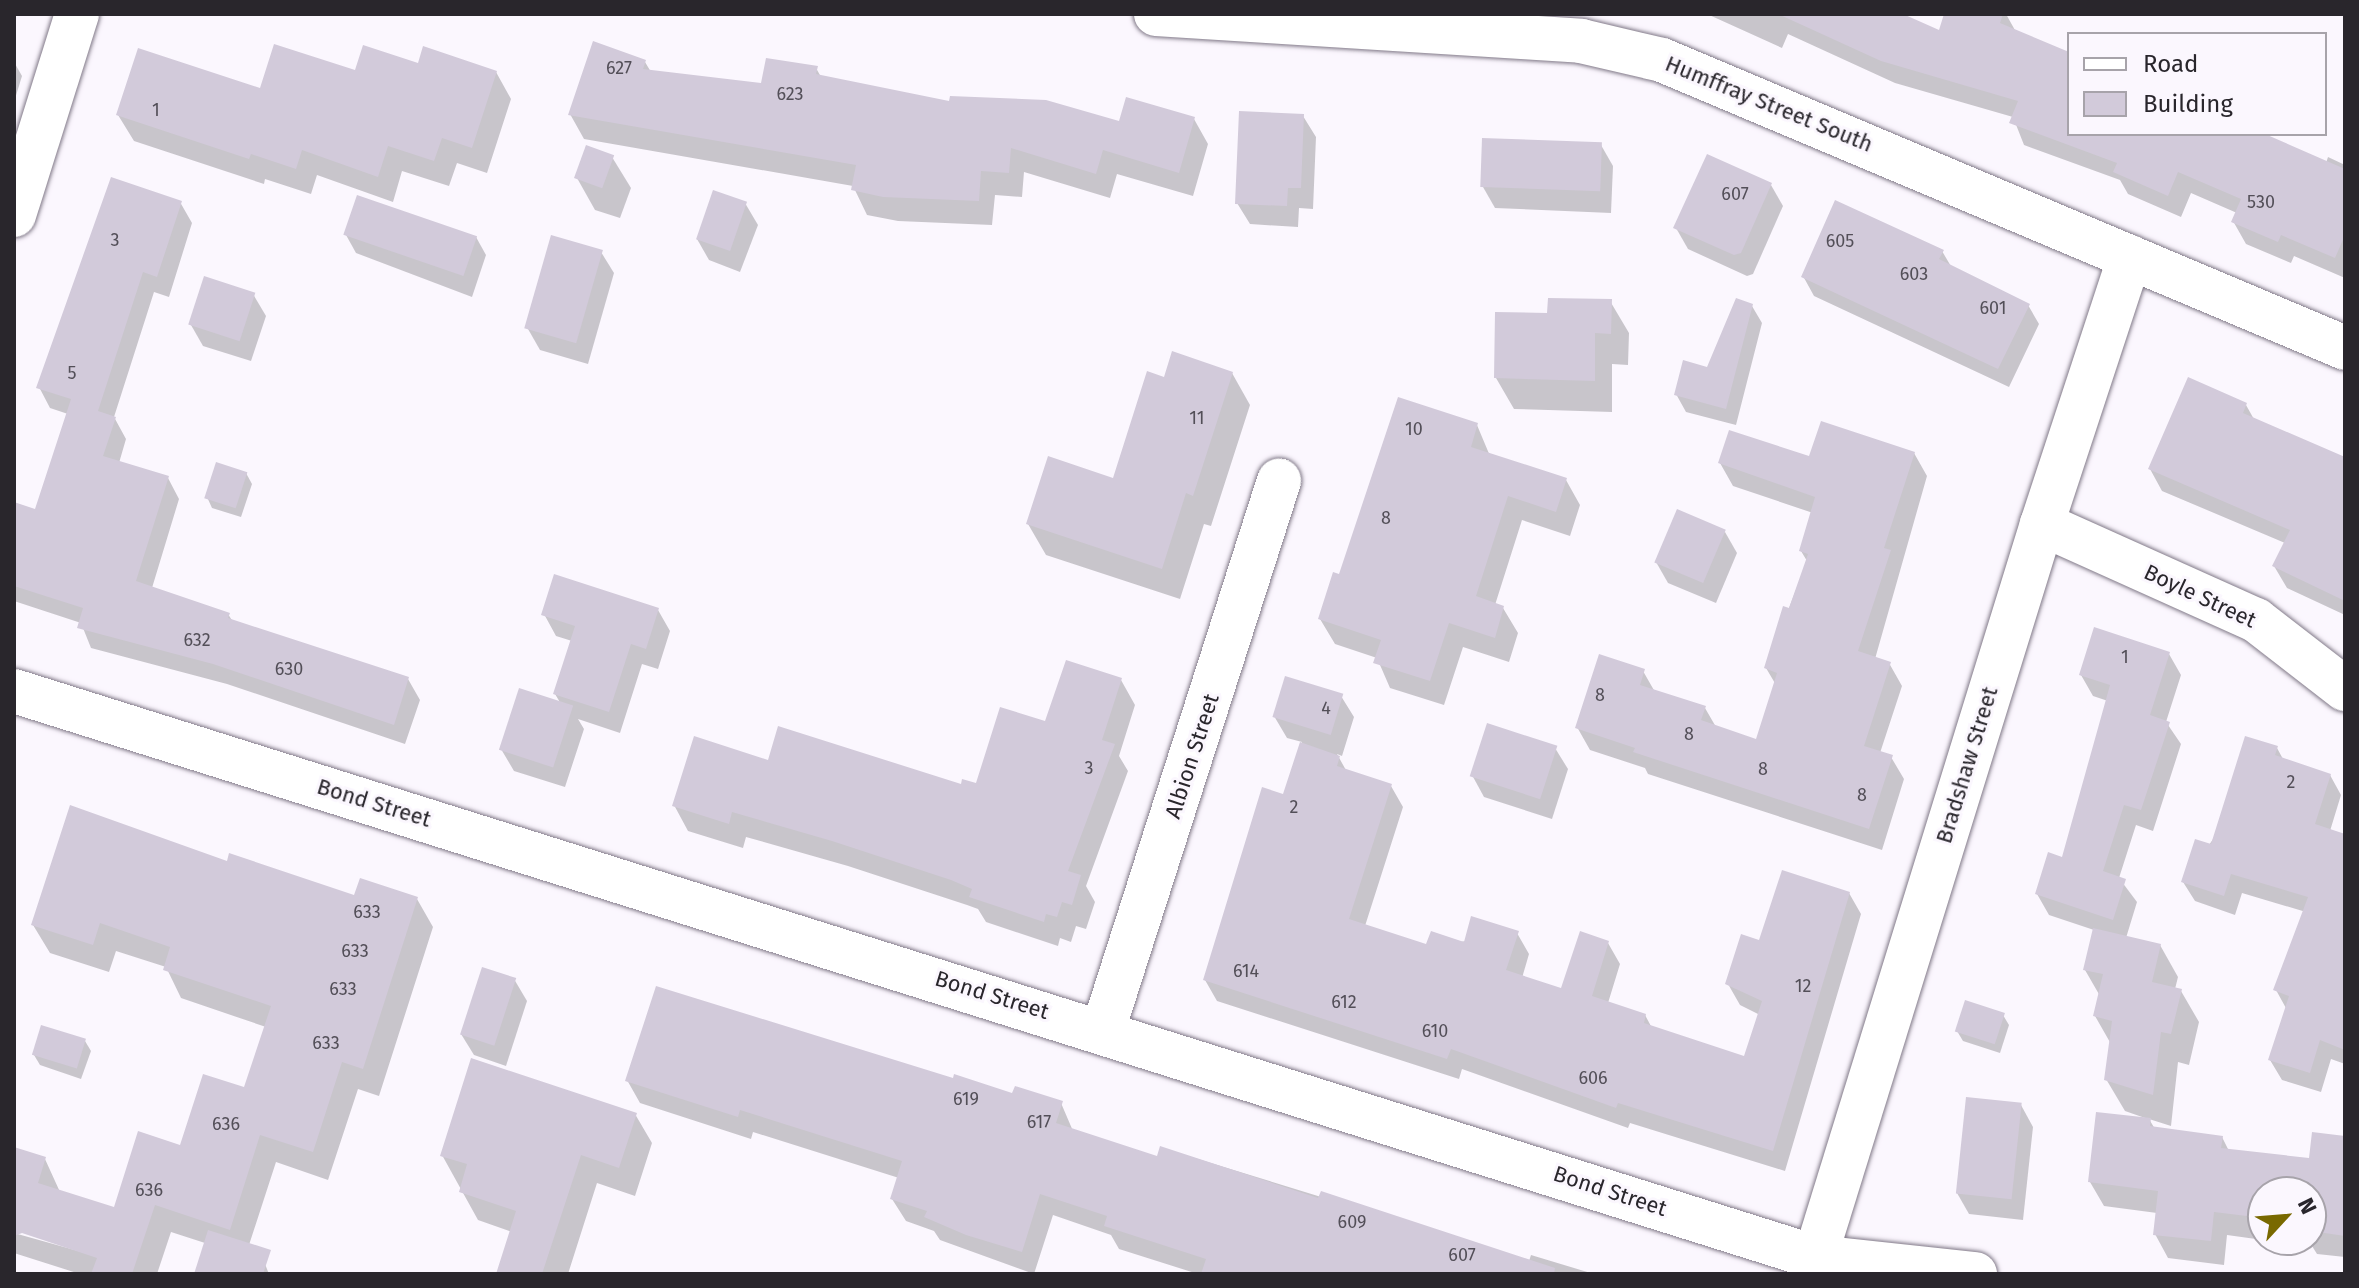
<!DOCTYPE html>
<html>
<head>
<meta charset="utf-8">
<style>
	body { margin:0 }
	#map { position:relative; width:2359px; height:1288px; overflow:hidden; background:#fbf7fe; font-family:"Fira Sans",sans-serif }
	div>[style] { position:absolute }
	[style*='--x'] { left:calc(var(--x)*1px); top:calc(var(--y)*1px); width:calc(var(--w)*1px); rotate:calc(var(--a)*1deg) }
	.shadow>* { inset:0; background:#0003 }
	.building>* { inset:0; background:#d2cada; transform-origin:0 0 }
	.roads { filter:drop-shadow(0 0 2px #817988) drop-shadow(0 0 2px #817988) }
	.minor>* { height:44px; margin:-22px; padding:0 22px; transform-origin:22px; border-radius:22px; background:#fff }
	span { translate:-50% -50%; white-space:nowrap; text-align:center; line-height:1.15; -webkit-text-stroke:6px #fbf7fe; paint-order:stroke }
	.number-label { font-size:18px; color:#534f58 }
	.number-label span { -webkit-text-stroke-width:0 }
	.street-label { font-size:22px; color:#29262c }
	.frame { position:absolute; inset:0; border:16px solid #29262c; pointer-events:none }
	.legend { position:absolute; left:2067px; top:32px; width:260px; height:104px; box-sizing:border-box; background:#fbf7fe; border:2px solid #a7a3aa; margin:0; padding:10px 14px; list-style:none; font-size:24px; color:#29262c }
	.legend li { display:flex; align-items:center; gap:16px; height:40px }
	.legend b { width:40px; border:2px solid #a7a3aa }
	.north { position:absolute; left:2247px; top:1176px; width:80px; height:80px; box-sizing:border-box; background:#fbf7fe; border:2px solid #a7a3aa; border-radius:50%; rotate:64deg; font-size:22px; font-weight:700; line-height:32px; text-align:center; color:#29262c }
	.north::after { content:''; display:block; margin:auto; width:28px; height:36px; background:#796900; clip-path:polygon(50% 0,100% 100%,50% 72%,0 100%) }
</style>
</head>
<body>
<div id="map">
	<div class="shadow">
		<i style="clip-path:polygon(1707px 14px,1898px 14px,1940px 33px,1946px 14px,2006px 14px,2016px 32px,2069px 55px,2069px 134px,2260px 134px,2326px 163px,2328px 157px,2345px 165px,2345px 278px,2294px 256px,2291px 263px,2246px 244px,2233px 221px,2237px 213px,2191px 193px,2181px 217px,2128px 194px,2120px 180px,2024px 145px,2013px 117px,1895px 83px,1788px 34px,1782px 48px)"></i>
		<i style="clip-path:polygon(14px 62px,22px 76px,14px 102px)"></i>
		<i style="clip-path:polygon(645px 62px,651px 72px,763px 85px,816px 68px,821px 77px,951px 104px,1120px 124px,1194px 119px,1208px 144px,1193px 196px,1117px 174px,1110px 198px,1024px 172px,1022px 197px,995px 195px,992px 225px,898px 221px,867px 215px,853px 186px,584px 139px,570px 114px)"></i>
		<i style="clip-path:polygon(419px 65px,496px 72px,511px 99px,487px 173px,457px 163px,449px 186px,402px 171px,393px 202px,317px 175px,311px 194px,265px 179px,264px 184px,134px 141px,118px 115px)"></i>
		<i style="clip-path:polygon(1303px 116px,1316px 137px,1313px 209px,1299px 208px,1298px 227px,1250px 224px,1237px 203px)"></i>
		<i style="clip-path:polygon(1601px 145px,1613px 166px,1611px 213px,1495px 208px,1483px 187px)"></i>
		<i style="clip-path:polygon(612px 157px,631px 188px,620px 218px,595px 210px,577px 178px)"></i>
		<i style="clip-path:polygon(1771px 185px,1783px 206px,1753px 274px,1747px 276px,1688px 249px,1676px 228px)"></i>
		<i style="clip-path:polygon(180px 202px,192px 223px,169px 297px,154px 292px,114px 417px,126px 439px,119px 463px,168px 478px,179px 499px,152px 588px,228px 614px,233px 622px,408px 679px,420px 700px,405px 744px,227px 684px,91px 648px,81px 623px,14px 601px,14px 504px,36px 511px,68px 414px,50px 408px,39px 387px)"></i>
		<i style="clip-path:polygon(745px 203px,758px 225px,740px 272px,709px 260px,697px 239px)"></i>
		<i style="clip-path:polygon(346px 235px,476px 237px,486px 255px,472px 297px,356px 253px)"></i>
		<i style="clip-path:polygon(1942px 251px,1952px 268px,2028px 305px,2039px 324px,2009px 387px,1814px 296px,1803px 276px)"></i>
		<i style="clip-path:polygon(601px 252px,614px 273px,588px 364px,540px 350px,528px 329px)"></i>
		<i style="clip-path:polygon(253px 294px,266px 316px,251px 361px,203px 346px,191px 325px)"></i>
		<i style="clip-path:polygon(1610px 301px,1629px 333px,1628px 365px,1612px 364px,1612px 412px,1514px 409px,1496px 378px,1549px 315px)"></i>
		<i style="clip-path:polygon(1752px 306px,1762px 323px,1736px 425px,1686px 412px,1676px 394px,1708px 369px)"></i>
		<i style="clip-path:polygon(1232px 373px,1250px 405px,1211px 526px,1204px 524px,1180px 599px,1046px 555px,1028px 524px,1115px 480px,1165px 379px)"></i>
		<i style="clip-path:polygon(2246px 405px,2255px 421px,2345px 459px,2345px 615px,2287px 588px,2274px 566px,2285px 543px,2162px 491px,2150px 469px)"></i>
		<i style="clip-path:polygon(1477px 425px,1490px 456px,1566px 480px,1580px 505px,1570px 536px,1522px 520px,1495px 605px,1503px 608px,1518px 633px,1509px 662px,1463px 647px,1444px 705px,1390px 688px,1377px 658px,1335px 644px,1320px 619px,1340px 577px)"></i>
		<i style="clip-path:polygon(1914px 453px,1927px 476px,1875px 659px,1889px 663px,1902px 686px,1880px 753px,1891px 757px,1904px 779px,1882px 850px,1648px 774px,1645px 768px,1590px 750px,1577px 727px,1643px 671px,1655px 692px,1705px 708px,1716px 727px,1757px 742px,1776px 685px,1766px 668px,1807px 561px,1801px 551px,1813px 513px,1733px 486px,1720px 463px)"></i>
		<i style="clip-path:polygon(246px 473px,252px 484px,241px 517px,212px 508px,207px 497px)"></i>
		<i style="clip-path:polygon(1725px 532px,1737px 553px,1716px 603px,1668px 583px,1656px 562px)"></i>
		<i style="clip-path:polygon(658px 610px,670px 631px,658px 669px,642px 664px,620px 733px,578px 719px,584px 729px,565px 787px,514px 771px,501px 749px,561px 704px,555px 694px,572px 641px,556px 636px,544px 614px)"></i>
		<i style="clip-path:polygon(2169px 654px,2181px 675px,2166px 722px,2181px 744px,2153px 831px,2136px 825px,2119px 878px,2137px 902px,2126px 938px,2160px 945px,2178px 977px,2175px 989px,2181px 991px,2199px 1022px,2189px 1065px,2178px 1062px,2171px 1126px,2149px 1119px,2155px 1129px,2222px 1137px,2229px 1151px,2311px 1161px,2345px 1140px,2345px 1257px,2317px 1254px,2312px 1246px,2266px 1240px,2311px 1240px,2311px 1192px,2263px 1192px,2263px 1240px,2227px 1235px,2224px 1265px,2168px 1258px,2155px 1234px,2157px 1213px,2104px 1206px,2090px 1182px,2145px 1118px,2125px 1111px,2106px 1079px,2111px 1044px,2095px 1016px,2100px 996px,2085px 970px,2094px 930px,2049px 915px,2037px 894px,2064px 859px,2108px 701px,2093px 696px,2081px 675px)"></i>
		<i style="clip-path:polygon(1121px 680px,1135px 705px,1119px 756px,1128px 771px,1086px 886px,1095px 902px,1086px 929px,1076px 926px,1071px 942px,1060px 938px,1058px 946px,986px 922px,978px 909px,967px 905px,848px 866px,746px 837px,743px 848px,688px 831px,674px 805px,769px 763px,977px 786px,1046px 724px)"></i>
		<i style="clip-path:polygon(1341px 696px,1354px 717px,1342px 756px,1337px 754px,1347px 772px,1391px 786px,1403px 807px,1365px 926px,1428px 947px,1517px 933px,1529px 954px,1522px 978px,1562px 991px,1608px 943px,1620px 964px,1608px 1003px,1645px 1015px,1652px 1028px,1746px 1058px,1760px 1015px,1740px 1005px,1728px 984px,1761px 942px,1849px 893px,1861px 914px,1785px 1171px,1630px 1123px,1628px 1128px,1462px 1069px,1459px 1079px,1217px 1001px,1205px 980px,1284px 796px,1302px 742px,1287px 738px,1274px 716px)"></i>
		<i style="clip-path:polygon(1555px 748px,1568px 769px,1552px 819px,1484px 797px,1472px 775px)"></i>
		<i style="clip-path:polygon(2277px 748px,2283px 759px,2330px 775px,2341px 795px,2330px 831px,2345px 836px,2345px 1064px,2331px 1059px,2321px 1092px,2282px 1080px,2270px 1060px,2287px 1010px,2276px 990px,2306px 912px,2242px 893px,2235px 915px,2195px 901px,2183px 882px)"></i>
		<i style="clip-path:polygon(228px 864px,356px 897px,417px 899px,433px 927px,379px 1096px,358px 1089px,328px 1180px,276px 1162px,249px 1245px,259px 1249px,269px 1274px,196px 1274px,205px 1243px,171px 1232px,157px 1274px,80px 1274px,14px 1253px,14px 1233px,107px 1259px,14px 1228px,14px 1149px,45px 1159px,60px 1192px,115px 1210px,245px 1090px,266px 1027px,181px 998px,166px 967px,116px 951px,109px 972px,50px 953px,33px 925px)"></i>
		<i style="clip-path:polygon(514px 979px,527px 1001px,506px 1066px,474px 1055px,461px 1034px)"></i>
		<i style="clip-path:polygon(2003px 1015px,2009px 1025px,2000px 1053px,1963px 1041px,1957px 1031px)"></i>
		<i style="clip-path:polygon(85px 1041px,91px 1051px,81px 1079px,40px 1065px,34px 1055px)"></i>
		<i style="clip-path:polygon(879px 1060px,1013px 1096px,1061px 1103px,1073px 1131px,1158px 1159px,1162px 1148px,1529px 1261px,1531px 1255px,1594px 1274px,1198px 1274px,1119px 1249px,1111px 1235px,1053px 1215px,1034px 1274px,940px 1240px,934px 1231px,906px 1221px,892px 1199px,899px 1178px,753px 1132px,751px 1139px,640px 1103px,627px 1080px)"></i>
		<i style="clip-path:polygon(2021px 1105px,2033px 1127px,2023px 1220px,1969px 1214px,1957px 1193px)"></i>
		<i style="clip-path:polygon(635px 1114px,652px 1143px,635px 1196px,597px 1183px,568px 1274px,498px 1274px,512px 1232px,478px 1220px,442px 1155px)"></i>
	</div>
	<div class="building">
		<i style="clip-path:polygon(1778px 14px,1903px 14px,1939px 30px,1944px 14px,2003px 14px,2000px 23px,2069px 52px,2069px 134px,2265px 134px,2345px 169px,2345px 235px,2335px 258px,2281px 235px,2278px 242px,2231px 222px,2241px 199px,2178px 172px,2168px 196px,2113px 172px,2117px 163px,2009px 123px,2018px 101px,1881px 61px)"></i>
		<i style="clip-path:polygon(593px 41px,646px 60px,643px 69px,761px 83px,766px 58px,818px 66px,816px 74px,949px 101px,950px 96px,1046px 100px,1119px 121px,1126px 97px,1195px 117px,1179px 173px,1103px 150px,1096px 174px,1011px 148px,1009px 173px,981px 171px,979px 201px,883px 197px,851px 190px,856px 165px,568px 115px)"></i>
		<i style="clip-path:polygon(274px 44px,355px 70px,363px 45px,418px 63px,423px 46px,497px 71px,472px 148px,442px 138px,434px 161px,388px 146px,378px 177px,302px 150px,296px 169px,251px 154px,249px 159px,116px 115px,138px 48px,260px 88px)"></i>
		<i style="clip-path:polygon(1239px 111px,1304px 114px,1301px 188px,1288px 188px,1287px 206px,1235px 204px)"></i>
		<i style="left:1482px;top:138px;width:120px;height:49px;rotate:2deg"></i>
		<i style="left:586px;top:145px;width:30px;height:35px;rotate:20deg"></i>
		<i style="clip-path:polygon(1707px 154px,1772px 183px,1741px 253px,1734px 255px,1673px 228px)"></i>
		<i style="clip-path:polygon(111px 177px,182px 201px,157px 277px,143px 272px,98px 411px,116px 417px,103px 456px,169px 476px,136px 581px,230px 613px,228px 618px,409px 677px,394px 725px,213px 664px,77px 628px,83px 608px,14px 586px,14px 502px,35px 509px,71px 399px,36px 388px)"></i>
		<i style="left:713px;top:190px;width:36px;height:52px;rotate:19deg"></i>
		<i style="left:357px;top:195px;width:127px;height:42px;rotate:19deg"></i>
		<i style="clip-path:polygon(1835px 200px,1944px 250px,1939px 259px,2030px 304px,1998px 369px,1801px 277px)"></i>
		<i style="left:551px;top:235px;width:54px;height:97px;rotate:16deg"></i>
		<i style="left:204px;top:276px;width:54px;height:51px;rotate:18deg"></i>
		<i style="clip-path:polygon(1548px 298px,1612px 299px,1611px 334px,1595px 333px,1595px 381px,1494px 378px,1495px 312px,1547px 313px)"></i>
		<i style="clip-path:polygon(1736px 298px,1753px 304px,1726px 409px,1674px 395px,1683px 360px,1707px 367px)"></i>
		<i style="clip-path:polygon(1172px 351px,1233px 372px,1193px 496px,1186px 493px,1162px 569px,1026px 524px,1048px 456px,1113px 478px,1147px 371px,1164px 377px)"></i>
		<i style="clip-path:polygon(2188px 377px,2247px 403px,2243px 413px,2345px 457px,2345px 601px,2272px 566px,2290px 530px,2148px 469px)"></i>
		<i style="clip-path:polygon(1398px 397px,1478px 423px,1471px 447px,1567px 478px,1556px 512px,1508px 496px,1476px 596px,1504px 606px,1495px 638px,1449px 623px,1430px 681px,1373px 663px,1381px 640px,1318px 619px,1333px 572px,1339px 574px)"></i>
		<i style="clip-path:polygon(1821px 421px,1915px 452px,1884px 548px,1891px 550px,1858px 651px,1891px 662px,1864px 746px,1893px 755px,1869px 829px,1633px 752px,1635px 748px,1575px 728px,1599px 654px,1645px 669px,1640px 685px,1706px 706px,1701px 720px,1756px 739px,1777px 673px,1764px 668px,1783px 606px,1789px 608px,1808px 554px,1799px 551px,1815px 497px,1718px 463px,1729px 430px,1809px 456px)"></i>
		<i style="left:216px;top:462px;width:33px;height:38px;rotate:18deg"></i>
		<i style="left:1677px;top:509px;width:53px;height:58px;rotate:23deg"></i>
		<i style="clip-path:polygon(554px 574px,659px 608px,646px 649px,631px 644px,609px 712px,553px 694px,575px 626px,541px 615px)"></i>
		<i style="clip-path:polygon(2094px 627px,2170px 652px,2150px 715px,2170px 722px,2141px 810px,2124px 805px,2103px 871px,2126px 879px,2113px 920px,2035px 894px,2048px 852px,2062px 857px,2110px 685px,2079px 675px)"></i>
		<i style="clip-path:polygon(1066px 660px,1122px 678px,1102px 740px,1115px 744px,1068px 871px,1081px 875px,1072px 905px,1062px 902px,1057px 917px,1046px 914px,1044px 922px,969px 897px,972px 889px,951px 880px,832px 841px,732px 812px,729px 824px,672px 806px,694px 736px,768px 760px,778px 726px,961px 784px,962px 779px,976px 783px,1000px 707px,1045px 721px)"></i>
		<i style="left:1285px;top:676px;width:61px;height:43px;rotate:17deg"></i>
		<i style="left:519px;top:688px;width:57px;height:65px;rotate:18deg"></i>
		<i style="left:1487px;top:723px;width:74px;height:56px;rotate:18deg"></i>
		<i style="clip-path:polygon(2245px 736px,2278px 746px,2275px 755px,2331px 774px,2315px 824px,2345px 834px,2345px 1050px,2320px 1040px,2310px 1073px,2268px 1060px,2289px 996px,2273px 990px,2308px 897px,2231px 874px,2224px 896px,2181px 882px,2195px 839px,2211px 844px)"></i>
		<i style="clip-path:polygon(1300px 742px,1340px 756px,1337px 766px,1392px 784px,1349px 919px,1426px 944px,1431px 931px,1464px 942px,1471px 916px,1519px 931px,1506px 970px,1561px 988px,1580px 931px,1609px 941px,1592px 996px,1646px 1014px,1644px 1023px,1744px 1056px,1762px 1001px,1725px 984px,1741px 934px,1759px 940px,1782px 870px,1850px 892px,1773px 1151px,1618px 1103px,1616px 1108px,1451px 1049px,1447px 1059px,1203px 980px,1262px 787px,1283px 794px)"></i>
		<i style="clip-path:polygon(70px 805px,227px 861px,229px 853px,354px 895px,360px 878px,418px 897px,363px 1069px,342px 1062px,313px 1152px,260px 1135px,230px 1230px,155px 1205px,132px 1274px,91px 1274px,97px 1258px,22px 1233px,14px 1236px,14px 1147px,46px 1157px,38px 1183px,114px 1207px,138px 1131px,180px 1145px,203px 1074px,244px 1087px,271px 1006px,163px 970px,170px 947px,100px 923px,93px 945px,31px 925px)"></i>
		<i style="clip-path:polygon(2093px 928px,2161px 944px,2152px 982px,2182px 989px,2171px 1034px,2161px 1032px,2153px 1095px,2104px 1080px,2112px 1021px,2093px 1016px,2103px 974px,2083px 970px)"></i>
		<i style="left:482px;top:967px;width:36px;height:71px;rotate:18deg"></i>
		<i style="clip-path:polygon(656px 986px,953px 1078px,954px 1074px,1012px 1093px,1015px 1086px,1063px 1101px,1056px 1123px,1157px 1156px,1160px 1146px,1318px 1198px,1321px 1191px,1555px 1268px,1554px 1274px,1201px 1274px,1206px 1259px,1104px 1226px,1107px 1216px,1040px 1194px,1022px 1252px,966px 1235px,924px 1217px,927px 1211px,890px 1199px,902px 1161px,740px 1110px,738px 1117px,625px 1081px)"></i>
		<i style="left:1965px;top:1000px;width:42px;height:33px;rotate:18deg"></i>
		<i style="left:41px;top:1025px;width:47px;height:31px;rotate:17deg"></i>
		<i style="clip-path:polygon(471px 1058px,637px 1113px,619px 1168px,581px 1155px,542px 1274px,496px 1274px,516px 1211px,459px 1192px,467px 1164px,440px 1156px)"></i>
		<i style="left:1966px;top:1097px;width:56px;height:97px;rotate:6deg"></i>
		<i style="clip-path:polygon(2096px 1112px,2151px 1118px,2150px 1126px,2223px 1136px,2221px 1148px,2309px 1158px,2312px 1132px,2345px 1136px,2345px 1236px,2311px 1231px,2311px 1192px,2263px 1192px,2263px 1218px,2214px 1212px,2211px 1241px,2153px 1235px,2158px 1191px,2088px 1182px)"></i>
		<i style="clip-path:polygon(208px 1230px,271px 1250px,263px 1274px,194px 1274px)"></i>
	</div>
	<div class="roads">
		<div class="minor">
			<i style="--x:1156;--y:14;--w:426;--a:3.6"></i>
			<i style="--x:1581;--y:41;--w:83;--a:13.2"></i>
			<i style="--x:1662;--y:60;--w:741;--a:22.86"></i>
			<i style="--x:14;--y:215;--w:211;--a:-72.6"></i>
			<i style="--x:2042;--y:524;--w:235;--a:24.2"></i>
			<i style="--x:2256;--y:620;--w:113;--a:37.8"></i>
			<i style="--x:14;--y:691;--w:1888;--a:17.45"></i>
			<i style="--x:1815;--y:1257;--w:161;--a:6.1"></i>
			<i style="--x:1103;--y:1030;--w:577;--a:-72.23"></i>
			<i style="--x:1810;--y:1274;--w:785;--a:-72.81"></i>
			<i style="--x:2042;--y:524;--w:281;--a:-71.8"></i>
		</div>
	</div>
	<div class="number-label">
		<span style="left:619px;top:68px">627</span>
		<span style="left:790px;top:94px">623</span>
		<span style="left:156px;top:110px">1</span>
		<span style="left:1735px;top:194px">607</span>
		<span style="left:2261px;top:202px">530</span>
		<span style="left:115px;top:240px">3</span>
		<span style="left:1840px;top:241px">605</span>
		<span style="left:1914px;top:274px">603</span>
		<span style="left:1993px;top:308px">601</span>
		<span style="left:72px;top:373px">5</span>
		<span style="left:1197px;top:418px">11</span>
		<span style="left:1414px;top:429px">10</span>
		<span style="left:1386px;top:518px">8</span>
		<span style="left:197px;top:640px">632</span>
		<span style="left:2125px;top:657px">1</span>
		<span style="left:289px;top:669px">630</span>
		<span style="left:1600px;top:695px">8</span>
		<span style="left:1326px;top:708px">4</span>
		<span style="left:1689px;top:734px">8</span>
		<span style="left:1089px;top:768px">3</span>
		<span style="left:1763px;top:769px">8</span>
		<span style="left:2291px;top:782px">2</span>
		<span style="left:1862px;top:795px">8</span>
		<span style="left:1294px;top:807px">2</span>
		<span style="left:367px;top:912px">633</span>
		<span style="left:355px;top:951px">633</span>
		<span style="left:1246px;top:971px">614</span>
		<span style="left:1803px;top:986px">12</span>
		<span style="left:343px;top:989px">633</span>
		<span style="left:1344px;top:1002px">612</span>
		<span style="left:1435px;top:1031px">610</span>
		<span style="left:326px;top:1043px">633</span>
		<span style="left:1593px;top:1078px">606</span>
		<span style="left:966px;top:1099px">619</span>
		<span style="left:1039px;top:1122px">617</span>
		<span style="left:226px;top:1124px">636</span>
		<span style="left:149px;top:1190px">636</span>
		<span style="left:1352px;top:1222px">609</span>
		<span style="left:1462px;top:1255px">607</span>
	</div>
	<div class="street-label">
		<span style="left:1769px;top:104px;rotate:22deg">Humffray Street South</span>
		<span style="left:2200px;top:596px;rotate:25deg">Boyle Street</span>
		<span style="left:1192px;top:756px;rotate:-72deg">Albion Street</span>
		<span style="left:1967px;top:765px;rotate:-73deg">Bradshaw Street</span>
		<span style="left:374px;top:803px;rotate:17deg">Bond Street</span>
		<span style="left:992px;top:995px;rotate:17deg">Bond Street</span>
		<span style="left:1610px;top:1191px;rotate:18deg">Bond Street</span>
	</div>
	<div class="frame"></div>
	<ul class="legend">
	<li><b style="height:10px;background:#fff"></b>Road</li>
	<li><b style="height:22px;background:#d2cada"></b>Building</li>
	</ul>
	<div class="north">N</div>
</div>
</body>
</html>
